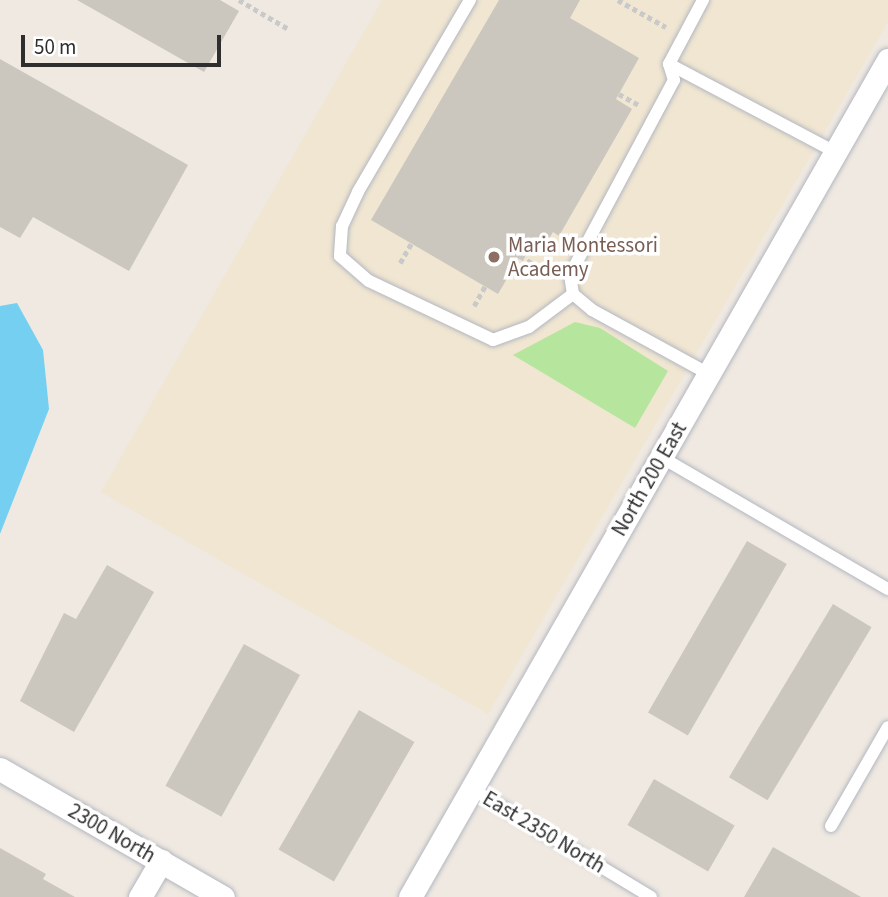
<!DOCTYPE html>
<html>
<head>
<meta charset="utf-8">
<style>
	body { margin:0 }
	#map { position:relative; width:888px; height:897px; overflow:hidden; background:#efe9e1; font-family:"Source Sans 3",sans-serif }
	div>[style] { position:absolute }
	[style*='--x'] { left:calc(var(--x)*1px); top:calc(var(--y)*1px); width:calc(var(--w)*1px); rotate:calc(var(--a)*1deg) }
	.education>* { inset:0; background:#f0e6d1 }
	.green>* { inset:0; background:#b6e59e }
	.water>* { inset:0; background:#75cff0 }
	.building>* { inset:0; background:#cbc7bf; transform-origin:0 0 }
	.path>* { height:4.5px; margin-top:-2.25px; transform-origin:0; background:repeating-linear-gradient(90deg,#c9c9c9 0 5px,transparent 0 8.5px) }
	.roads { filter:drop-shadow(0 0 2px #b4b7c1) drop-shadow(0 0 2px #b4b7c1) }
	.lane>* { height:12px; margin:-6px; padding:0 6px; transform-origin:6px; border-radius:6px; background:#fff }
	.street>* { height:23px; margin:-11.5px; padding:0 11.5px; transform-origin:11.5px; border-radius:11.5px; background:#fff }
	.dots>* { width:19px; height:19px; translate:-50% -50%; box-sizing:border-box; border:4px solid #fff; border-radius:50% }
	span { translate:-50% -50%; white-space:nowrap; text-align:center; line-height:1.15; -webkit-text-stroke:7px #fff; paint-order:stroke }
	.education-label { font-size:21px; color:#785e54 }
	.left { translate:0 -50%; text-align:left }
	.street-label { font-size:21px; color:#2e2e2e }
	.scale { position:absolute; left:21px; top:35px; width:200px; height:32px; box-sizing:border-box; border:4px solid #2e2e2e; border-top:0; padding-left:9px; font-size:21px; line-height:24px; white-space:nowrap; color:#2e2e2e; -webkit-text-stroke:5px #fff; paint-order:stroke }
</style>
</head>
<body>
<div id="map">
	<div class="education">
		<i style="clip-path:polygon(382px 0,888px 0,888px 22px,488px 714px,101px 492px)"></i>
	</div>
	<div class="green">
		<i style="clip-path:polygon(575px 322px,600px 328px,668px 371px,635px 428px,513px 355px)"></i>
	</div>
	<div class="water">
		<i style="clip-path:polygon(17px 303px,43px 350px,49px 409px,0 534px,0 306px)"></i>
	</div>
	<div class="building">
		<i style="clip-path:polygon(77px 0,220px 0,239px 11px,204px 72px)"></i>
		<i style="clip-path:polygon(499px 0,580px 0,570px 18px,639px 58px,616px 99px,632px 109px,559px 236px,553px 232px,539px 256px,525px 248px,498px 294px,371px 220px)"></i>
		<i style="clip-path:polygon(0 59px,188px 165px,129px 271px,33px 217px,20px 238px,0 227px)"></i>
		<i style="left:747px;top:541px;width:46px;height:198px;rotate:30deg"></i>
		<i style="clip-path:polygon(107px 565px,154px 592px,74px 732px,20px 701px,64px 613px,76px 619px)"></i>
		<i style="left:833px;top:604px;width:45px;height:202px;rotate:31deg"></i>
		<i style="left:244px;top:644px;width:64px;height:162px;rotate:29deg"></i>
		<i style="left:359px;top:710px;width:64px;height:161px;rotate:30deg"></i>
		<i style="left:654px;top:779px;width:93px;height:53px;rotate:30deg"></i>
		<i style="clip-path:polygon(773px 847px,861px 897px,744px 897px)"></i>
		<i style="clip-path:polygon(0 848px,46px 874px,43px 879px,75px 897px,0 897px)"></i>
	</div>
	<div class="path">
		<i style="--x:239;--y:0;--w:56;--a:30.3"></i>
		<i style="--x:618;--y:0;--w:55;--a:29.4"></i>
		<i style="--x:619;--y:94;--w:23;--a:29"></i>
		<i style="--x:520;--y:256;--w:31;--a:31"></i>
		<i style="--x:400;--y:263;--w:22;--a:-60"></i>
		<i style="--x:474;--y:306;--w:23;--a:-61"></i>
	</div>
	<div class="roads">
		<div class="lane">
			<i style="--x:470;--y:0;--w:222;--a:120.3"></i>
			<i style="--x:358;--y:192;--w:38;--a:115"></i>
			<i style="--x:342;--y:226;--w:30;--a:94"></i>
			<i style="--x:340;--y:256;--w:38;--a:41"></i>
			<i style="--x:369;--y:281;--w:137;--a:25.4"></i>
			<i style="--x:493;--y:340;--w:38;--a:-20"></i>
			<i style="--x:529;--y:327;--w:55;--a:-36.9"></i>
			<i style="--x:703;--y:0;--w:72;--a:118"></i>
			<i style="--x:669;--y:64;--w:17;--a:73"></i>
			<i style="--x:674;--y:80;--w:221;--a:118.1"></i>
			<i style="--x:570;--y:275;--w:19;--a:81"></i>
			<i style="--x:573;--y:294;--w:25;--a:40"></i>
			<i style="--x:592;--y:310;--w:133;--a:28.7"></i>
			<i style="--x:669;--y:64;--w:188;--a:27.9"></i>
			<i style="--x:661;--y:457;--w:263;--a:30.2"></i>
			<i style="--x:472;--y:789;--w:209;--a:31.1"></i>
			<i style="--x:831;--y:826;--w:114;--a:-60.1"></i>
		</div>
		<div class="street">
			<i style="--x:0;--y:769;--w:257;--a:29.9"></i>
			<i style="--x:140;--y:897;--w:42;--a:-59.7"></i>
			<i style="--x:410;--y:897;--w:964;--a:-60.27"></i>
		</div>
	</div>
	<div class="dots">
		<i style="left:494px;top:257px;background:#8d6e63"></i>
	</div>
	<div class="education-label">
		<span class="left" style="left:508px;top:257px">Maria Montessori<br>Academy</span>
	</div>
	<div class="street-label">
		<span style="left:649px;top:479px;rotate:-60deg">North 200 East</span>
		<span style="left:544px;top:832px;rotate:31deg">East 2350 North</span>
		<span style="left:112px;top:833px;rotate:30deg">2300 North</span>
	</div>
	<div class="scale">50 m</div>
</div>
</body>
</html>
